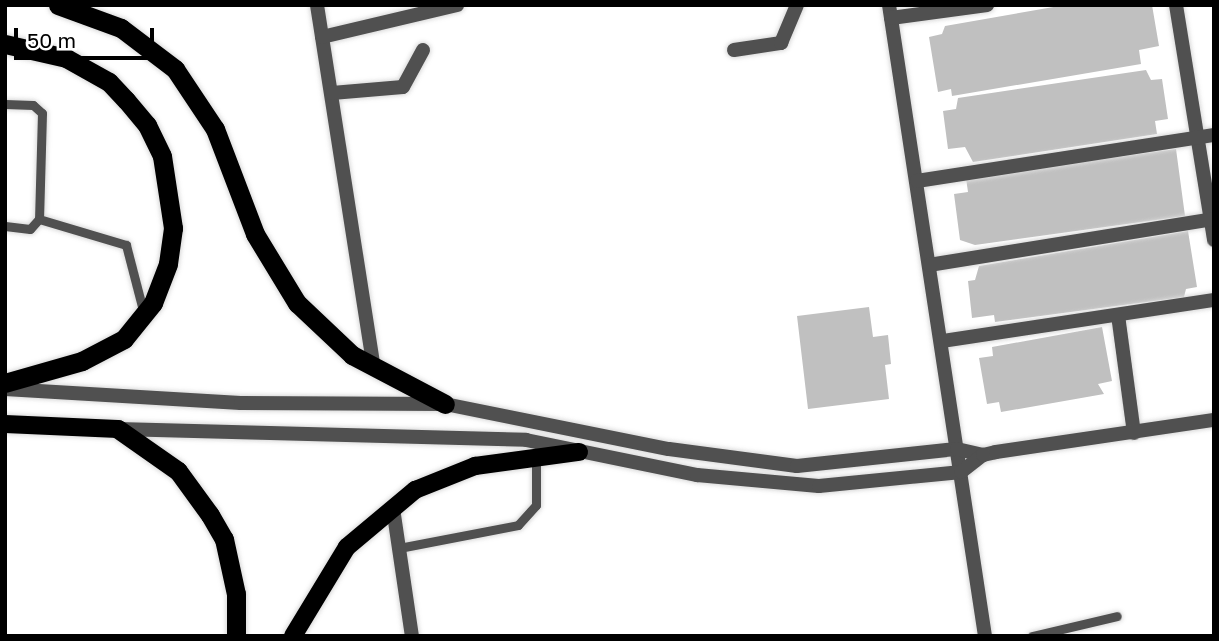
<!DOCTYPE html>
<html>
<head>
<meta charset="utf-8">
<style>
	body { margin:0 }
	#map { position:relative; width:1219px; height:641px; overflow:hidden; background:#fff; font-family:"Golos Text",sans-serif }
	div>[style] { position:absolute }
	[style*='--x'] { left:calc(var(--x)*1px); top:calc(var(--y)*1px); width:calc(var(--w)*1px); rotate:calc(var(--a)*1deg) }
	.building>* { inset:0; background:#c0c0c0 }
	.roads { filter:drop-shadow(0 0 2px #dbdbdb) drop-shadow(0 0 2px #dbdbdb) }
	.service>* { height:9px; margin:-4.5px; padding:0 4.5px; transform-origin:4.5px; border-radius:4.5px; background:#505050 }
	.minor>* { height:14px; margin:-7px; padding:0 7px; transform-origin:7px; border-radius:7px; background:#505050 }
	.tertiary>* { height:14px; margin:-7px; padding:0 7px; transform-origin:7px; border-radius:7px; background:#505050 }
	.primary>* { height:18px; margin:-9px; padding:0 9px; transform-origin:9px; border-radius:9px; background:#000 }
	.trunk>* { height:19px; margin:-9.5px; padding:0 9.5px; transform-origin:9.5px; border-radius:9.5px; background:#000 }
	span { translate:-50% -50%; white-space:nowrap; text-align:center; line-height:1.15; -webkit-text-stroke:6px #fff; paint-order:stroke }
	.frame { position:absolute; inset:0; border:7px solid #000; pointer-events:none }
	.scale { position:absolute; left:14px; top:28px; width:140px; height:32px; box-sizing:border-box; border:4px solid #000; border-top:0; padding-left:9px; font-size:21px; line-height:24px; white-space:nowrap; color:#000; -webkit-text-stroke:5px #fff; paint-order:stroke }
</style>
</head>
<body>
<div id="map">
	<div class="building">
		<i style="clip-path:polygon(1065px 5px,1152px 5px,1159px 46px,1139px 50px,1141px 64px,952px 96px,951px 89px,938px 92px,929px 37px,942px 34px,945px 26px)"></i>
		<i style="clip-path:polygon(1146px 70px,1151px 80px,1162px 79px,1168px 119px,1155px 121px,1157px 134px,973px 162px,965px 147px,948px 149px,943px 111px,956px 109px,958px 98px)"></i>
		<i style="clip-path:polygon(1176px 149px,1185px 216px,975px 245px,960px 240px,954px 194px,968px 192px,966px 178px)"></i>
		<i style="clip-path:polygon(1188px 231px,1197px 287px,1186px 289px,1184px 297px,995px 322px,994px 315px,972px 318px,968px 281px,975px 280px,979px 266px)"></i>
		<i style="clip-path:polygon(869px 307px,873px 337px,888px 335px,891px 364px,885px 365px,889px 399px,808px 409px,797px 316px)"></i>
		<i style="clip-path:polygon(1102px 327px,1112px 381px,1098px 384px,1104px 394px,1001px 412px,999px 402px,987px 404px,979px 358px,993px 356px,992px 347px)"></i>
	</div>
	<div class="roads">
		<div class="service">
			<i style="--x:5;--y:104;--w:28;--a:2"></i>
			<i style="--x:33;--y:105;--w:12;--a:42"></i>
			<i style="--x:42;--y:113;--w:106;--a:91.6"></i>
			<i style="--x:5;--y:226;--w:25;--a:7"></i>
			<i style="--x:30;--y:229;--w:13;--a:-48"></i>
			<i style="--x:39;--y:219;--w:91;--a:16.6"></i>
			<i style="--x:126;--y:245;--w:71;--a:75.4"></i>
			<i style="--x:399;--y:548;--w:121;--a:-10.9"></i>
			<i style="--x:518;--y:525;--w:27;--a:-48"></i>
			<i style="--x:536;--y:505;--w:48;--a:-90"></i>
			<i style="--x:1032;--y:636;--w:87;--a:-13.2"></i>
		</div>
		<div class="minor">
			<i style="--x:317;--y:5;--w:366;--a:81.1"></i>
			<i style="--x:889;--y:5;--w:638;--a:81.35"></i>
			<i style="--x:1176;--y:5;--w:238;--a:80.8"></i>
			<i style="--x:891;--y:18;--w:97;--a:-7.7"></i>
			<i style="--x:322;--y:37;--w:139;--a:-13.3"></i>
			<i style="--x:734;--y:50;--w:48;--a:-8.5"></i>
			<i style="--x:781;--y:43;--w:41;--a:-67.2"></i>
			<i style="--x:332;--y:93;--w:71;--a:-4.8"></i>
			<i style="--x:403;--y:87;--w:42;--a:-61.6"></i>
			<i style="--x:917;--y:181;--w:301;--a:-8.8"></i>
			<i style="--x:929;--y:265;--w:289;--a:-9.2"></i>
			<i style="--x:1118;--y:315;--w:119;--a:82.3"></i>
			<i style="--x:942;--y:341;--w:275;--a:-8.6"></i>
			<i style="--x:393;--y:508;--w:129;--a:81.6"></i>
		</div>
		<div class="tertiary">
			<i style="--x:5;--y:389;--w:236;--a:3.4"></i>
			<i style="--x:241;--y:403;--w:204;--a:0.3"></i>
			<i style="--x:445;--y:404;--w:228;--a:11.4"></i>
			<i style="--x:669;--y:449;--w:129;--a:7.6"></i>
			<i style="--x:797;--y:466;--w:161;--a:-6.1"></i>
			<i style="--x:957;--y:449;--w:27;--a:13"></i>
			<i style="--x:118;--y:429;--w:408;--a:1.5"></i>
			<i style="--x:526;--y:440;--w:175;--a:11.6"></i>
			<i style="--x:697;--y:475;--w:122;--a:5.2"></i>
			<i style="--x:819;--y:486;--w:143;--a:-5.6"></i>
			<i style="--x:961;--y:472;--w:28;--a:-38"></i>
			<i style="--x:983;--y:455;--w:13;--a:-13"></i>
			<i style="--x:996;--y:452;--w:220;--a:-8.4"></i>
		</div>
		<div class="primary">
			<i style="--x:5;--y:424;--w:113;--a:2.5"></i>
			<i style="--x:293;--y:636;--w:104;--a:-58.8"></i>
			<i style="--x:347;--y:547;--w:89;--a:-40"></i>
			<i style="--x:415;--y:490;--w:65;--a:-21.8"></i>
			<i style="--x:475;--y:466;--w:105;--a:-7.7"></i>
		</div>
		<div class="trunk">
			<i style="--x:58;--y:5;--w:67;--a:20.1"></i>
			<i style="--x:121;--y:28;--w:68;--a:37.2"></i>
			<i style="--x:175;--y:69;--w:72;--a:56.3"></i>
			<i style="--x:215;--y:129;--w:112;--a:69.1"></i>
			<i style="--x:255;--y:234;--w:81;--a:58.7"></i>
			<i style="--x:297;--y:303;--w:76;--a:43.4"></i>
			<i style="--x:352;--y:355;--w:105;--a:27.8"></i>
			<i style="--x:5;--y:44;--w:63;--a:12.9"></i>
			<i style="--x:66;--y:58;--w:49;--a:29.2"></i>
			<i style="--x:109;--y:82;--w:25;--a:47"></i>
			<i style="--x:126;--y:100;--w:33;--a:50"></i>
			<i style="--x:147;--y:125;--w:34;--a:64"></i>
			<i style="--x:162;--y:156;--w:73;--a:81.3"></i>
			<i style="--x:173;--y:228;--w:36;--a:98"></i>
			<i style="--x:168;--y:264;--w:42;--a:111"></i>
			<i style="--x:153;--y:303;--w:46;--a:128.9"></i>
			<i style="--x:124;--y:339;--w:47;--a:152.4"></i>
			<i style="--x:82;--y:361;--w:80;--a:164.1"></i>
			<i style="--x:118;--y:429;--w:73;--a:35"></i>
			<i style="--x:178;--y:471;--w:54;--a:54"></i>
			<i style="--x:210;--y:515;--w:28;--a:60"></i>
			<i style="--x:224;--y:539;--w:56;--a:77.7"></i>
			<i style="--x:236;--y:594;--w:42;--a:90"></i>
		</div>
	</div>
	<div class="frame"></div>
	<div class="scale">50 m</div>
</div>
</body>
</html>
